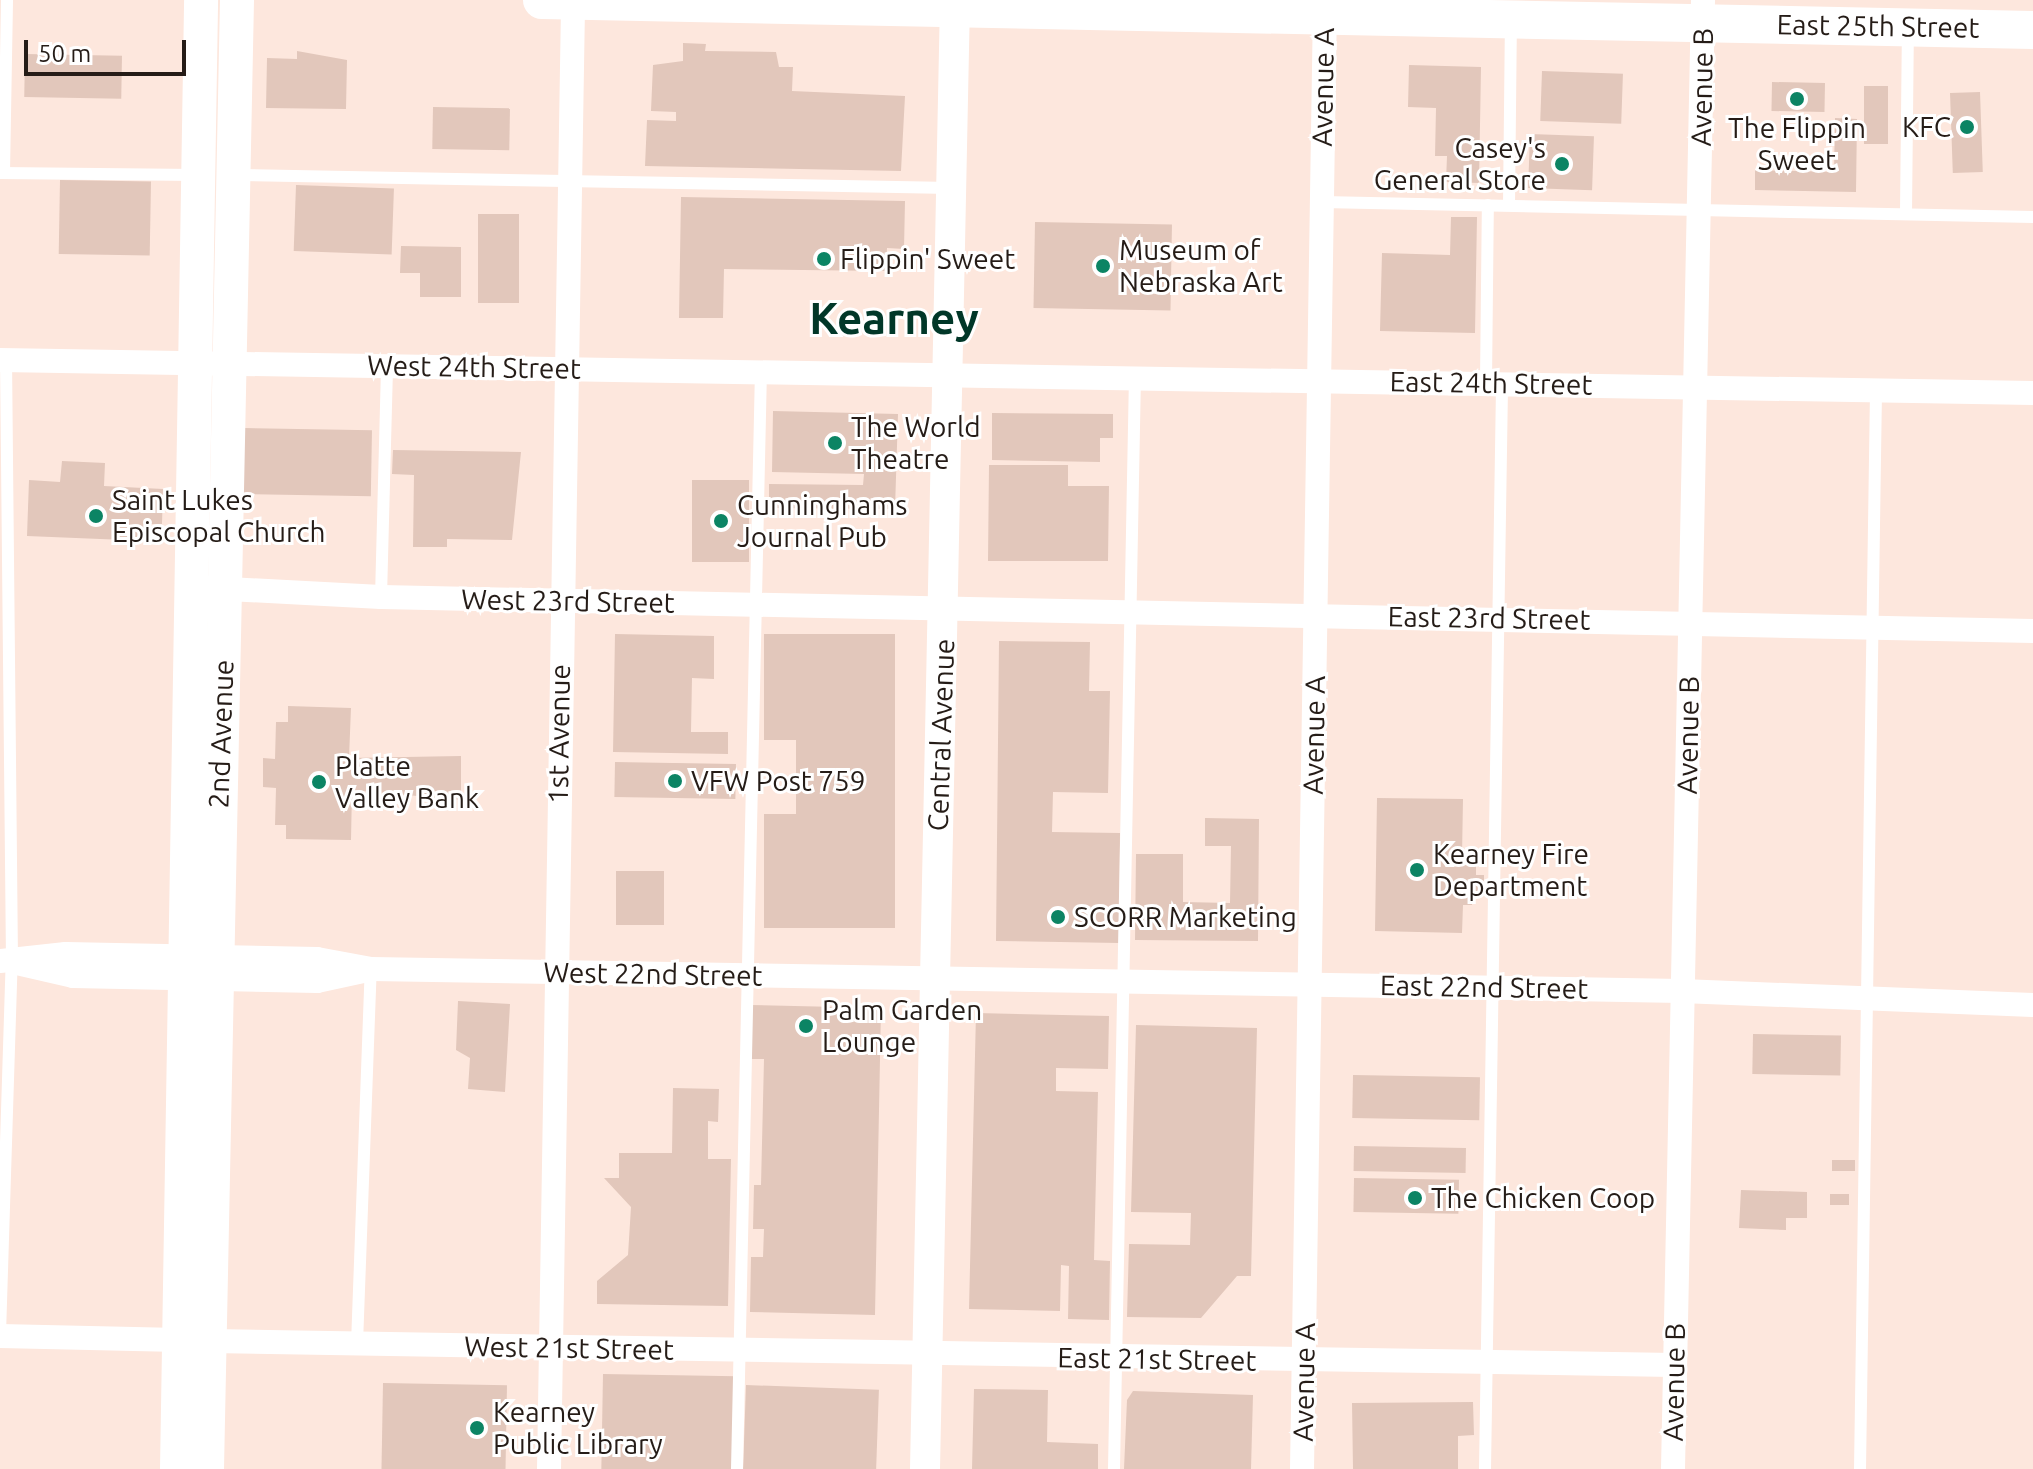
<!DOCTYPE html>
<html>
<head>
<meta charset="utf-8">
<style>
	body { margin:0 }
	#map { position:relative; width:2033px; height:1469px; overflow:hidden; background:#fde7dd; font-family:Ubuntu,sans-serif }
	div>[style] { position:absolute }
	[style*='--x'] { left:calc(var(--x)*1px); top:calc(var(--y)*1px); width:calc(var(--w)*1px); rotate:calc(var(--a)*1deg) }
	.building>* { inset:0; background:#e2c7bb; transform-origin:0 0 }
	.service>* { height:12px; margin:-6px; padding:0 6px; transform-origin:6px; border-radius:6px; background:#fff }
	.minor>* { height:24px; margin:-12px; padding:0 12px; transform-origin:12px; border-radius:12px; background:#fff }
	.tertiary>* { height:30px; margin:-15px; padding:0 15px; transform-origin:15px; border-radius:15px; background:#fff }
	.secondary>* { height:34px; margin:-17px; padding:0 17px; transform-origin:17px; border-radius:17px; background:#fff }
	.primary>* { height:38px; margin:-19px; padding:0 19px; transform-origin:19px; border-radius:19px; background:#fff }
	.dots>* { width:22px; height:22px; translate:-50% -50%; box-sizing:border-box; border:4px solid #fff; border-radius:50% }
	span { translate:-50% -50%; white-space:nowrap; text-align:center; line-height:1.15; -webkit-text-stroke:6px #fff; paint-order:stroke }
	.street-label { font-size:28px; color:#251c17 }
	.poi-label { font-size:28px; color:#251c17 }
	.right { translate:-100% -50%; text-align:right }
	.left { translate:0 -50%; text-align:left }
	.town-label { font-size:44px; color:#013728; font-weight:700 }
	.scale { position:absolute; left:24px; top:40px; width:162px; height:36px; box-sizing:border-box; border:4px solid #251c17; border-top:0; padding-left:10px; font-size:24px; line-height:28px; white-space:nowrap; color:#251c17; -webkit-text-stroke:6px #fff; paint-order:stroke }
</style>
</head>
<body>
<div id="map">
	<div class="building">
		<i style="clip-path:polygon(683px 43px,706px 44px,705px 51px,776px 52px,779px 67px,793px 67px,792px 91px,905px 96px,901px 171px,645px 166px,647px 120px,676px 121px,676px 112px,651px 111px,653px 65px,683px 61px)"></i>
		<i style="clip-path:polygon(297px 51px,347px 60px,346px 109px,266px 108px,267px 58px,297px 59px)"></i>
		<i style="left:25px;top:54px;width:97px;height:43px;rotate:1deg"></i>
		<i style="clip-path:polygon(1409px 65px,1481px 67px,1479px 183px,1446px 182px,1447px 156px,1435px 156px,1436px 108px,1408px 107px)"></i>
		<i style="left:1542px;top:71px;width:81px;height:50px;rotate:2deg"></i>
		<i style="left:1772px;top:82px;width:53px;height:29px;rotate:1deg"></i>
		<i style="left:1864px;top:86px;width:24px;height:58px"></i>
		<i style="left:1980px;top:92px;width:80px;height:30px;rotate:88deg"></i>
		<i style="left:433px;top:107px;width:77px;height:42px;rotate:1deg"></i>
		<i style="clip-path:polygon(1835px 118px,1857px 119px,1856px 192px,1755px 190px,1755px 170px,1834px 172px)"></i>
		<i style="left:1530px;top:134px;width:64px;height:54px;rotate:2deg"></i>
		<i style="left:60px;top:180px;width:91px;height:74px;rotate:1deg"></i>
		<i style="left:296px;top:185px;width:98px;height:66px;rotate:2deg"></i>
		<i style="clip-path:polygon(681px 197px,905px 201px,904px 249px,887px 248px,886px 271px,724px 269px,723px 318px,679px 318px)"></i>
		<i style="left:478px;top:214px;width:41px;height:89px"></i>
		<i style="clip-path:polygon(1451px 217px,1477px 217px,1475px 333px,1380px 331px,1382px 253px,1450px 255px)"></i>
		<i style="left:1035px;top:222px;width:137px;height:86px;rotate:1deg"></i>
		<i style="clip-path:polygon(401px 246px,461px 247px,461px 297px,420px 297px,420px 273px,400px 273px)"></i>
		<i style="clip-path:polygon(773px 411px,898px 414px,895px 509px,769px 508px,769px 484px,863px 485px,864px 474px,772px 472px)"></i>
		<i style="clip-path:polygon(992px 413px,1113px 414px,1113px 438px,1100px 438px,1100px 462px,992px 460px)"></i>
		<i style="left:244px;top:428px;width:128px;height:66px;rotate:1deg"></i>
		<i style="clip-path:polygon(393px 450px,521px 452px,512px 540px,447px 539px,447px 547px,413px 547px,414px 475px,392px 474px)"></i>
		<i style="clip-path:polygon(62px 461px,105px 463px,104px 486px,163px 489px,162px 524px,150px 524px,149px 541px,27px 536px,29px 480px,60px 482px)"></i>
		<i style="clip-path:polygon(989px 465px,1068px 465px,1068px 486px,1109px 486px,1108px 561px,988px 561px)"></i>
		<i style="left:692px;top:480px;width:57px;height:82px"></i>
		<i style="clip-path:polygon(615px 634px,714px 636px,714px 679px,692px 678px,691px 732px,728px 732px,728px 754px,613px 752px)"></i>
		<i style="clip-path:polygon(764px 634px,895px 634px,895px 928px,764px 928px,764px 814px,796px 814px,796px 740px,764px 740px)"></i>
		<i style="clip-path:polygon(999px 641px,1090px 642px,1089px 691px,1110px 691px,1108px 793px,1053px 792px,1052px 832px,1120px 833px,1119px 943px,996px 941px)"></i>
		<i style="clip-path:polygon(288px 706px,351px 708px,349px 758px,461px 756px,461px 800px,352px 790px,351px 840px,286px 839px,286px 825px,275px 825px,276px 788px,263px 787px,263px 758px,275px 759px,276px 722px,288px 722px)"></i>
		<i style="left:615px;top:762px;width:121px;height:35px;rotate:1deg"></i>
		<i style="clip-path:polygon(1377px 798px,1463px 799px,1462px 856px,1476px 857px,1476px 875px,1484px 875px,1484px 892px,1472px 892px,1472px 905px,1463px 905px,1462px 933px,1375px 931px)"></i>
		<i style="clip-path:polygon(1205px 818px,1259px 819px,1258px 941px,1135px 940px,1136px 854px,1183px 854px,1183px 902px,1230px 903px,1231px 846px,1205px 846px)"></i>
		<i style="left:616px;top:871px;width:48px;height:54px"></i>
		<i style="clip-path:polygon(458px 1001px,510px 1004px,505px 1092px,468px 1089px,470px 1058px,456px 1050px)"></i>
		<i style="clip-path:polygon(750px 1005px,881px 1008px,875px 1315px,750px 1312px,751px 1257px,763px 1257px,764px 1229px,753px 1229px,754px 1185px,761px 1185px,764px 1059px,749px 1059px)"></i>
		<i style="clip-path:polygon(976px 1013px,1109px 1016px,1108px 1069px,1056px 1068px,1056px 1091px,1098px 1092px,1094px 1260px,1110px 1261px,1109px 1320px,1068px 1319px,1069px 1266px,1061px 1265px,1060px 1311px,969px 1309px)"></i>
		<i style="clip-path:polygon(1136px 1025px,1257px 1028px,1251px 1276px,1237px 1276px,1201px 1318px,1127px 1317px,1129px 1244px,1190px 1245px,1191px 1213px,1131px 1212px)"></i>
		<i style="left:1753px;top:1034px;width:88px;height:40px;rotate:1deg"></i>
		<i style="left:1353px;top:1075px;width:127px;height:43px;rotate:1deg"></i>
		<i style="clip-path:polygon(673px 1088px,719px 1089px,718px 1122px,708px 1121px,708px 1159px,731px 1159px,728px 1306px,597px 1304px,597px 1281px,628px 1255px,631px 1207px,604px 1178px,619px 1178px,619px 1153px,672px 1153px)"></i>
		<i style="left:1354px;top:1146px;width:112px;height:25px;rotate:1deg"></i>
		<i style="left:1832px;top:1160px;width:23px;height:11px"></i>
		<i style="left:1354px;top:1178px;width:105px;height:34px;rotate:1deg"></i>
		<i style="clip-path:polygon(1741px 1190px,1807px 1192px,1807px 1218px,1786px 1218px,1786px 1230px,1739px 1228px)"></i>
		<i style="left:1830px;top:1194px;width:19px;height:11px"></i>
		<i style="left:603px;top:1374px;width:133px;height:95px;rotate:1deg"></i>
		<i style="left:383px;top:1383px;width:124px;height:86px;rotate:1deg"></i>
		<i style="left:746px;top:1385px;width:133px;height:84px;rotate:2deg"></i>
		<i style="clip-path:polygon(974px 1389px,1048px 1390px,1047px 1442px,1098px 1444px,1098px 1469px,972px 1469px)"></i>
		<i style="clip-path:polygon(1133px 1391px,1253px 1395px,1251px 1469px,1124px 1469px,1127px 1400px)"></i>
		<i style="clip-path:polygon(1473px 1402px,1474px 1435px,1458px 1436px,1458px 1469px,1353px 1469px,1352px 1403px)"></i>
	</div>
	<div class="service">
		<i style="--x:0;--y:173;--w:197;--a:0.6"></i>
		<i style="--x:4;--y:173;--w:173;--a:-89"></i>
		<i style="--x:237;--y:175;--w:714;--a:1.04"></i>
		<i style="--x:1322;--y:202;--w:711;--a:1.21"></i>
		<i style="--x:1509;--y:205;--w:183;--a:-89.4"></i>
		<i style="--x:1906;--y:212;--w:182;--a:-89.4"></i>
		<i style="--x:1486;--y:383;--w:178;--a:-89.4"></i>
		<i style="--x:381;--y:597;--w:231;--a:-88.5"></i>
		<i style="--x:0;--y:1334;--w:373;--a:-88.2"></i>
		<i style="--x:12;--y:961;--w:601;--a:-90.57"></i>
		<i style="--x:357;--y:1344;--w:375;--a:-87.9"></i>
		<i style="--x:737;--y:1469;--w:1098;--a:-88.75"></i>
		<i style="--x:1114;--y:1469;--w:1092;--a:-88.9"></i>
		<i style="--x:1485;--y:1469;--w:1085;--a:-89.1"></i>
		<i style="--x:1860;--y:1469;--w:1079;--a:-89.15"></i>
	</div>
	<div class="minor">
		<i style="--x:0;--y:360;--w:2033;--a:0.93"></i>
		<i style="--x:210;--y:588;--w:171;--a:3"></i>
		<i style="--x:381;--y:597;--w:1652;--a:1.18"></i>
		<i style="--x:0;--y:961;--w:66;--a:-6.1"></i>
		<i style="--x:66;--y:954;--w:149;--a:1.2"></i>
		<i style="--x:215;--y:957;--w:102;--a:1.1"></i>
		<i style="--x:317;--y:959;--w:55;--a:10.5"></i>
		<i style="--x:371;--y:969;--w:1311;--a:0.96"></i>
		<i style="--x:1682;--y:991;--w:351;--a:2.3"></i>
		<i style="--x:17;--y:963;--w:57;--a:13.1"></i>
		<i style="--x:73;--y:976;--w:244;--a:1.2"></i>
		<i style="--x:317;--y:981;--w:52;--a:-12.2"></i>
		<i style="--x:0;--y:1336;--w:179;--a:1.3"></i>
		<i style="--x:210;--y:1341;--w:1464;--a:0.94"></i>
		<i style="--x:549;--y:1469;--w:1469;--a:-89.06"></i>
		<i style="--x:1302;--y:1469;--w:1465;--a:-89.1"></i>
		<i style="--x:1673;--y:1469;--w:1469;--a:-88.83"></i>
	</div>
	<div class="tertiary">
		<i style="--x:925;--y:1469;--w:1469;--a:-88.83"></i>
	</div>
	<div class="secondary">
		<i style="--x:177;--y:1469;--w:1469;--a:-89.06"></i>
		<i style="--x:207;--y:1469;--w:1469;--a:-88.83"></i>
	</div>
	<div class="primary">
		<i style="--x:542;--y:0;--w:1491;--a:1.15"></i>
	</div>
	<div class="dots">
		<i style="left:1797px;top:99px;background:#0c8464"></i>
		<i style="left:1967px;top:127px;background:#0c8464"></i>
		<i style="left:1562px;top:164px;background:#0c8464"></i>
		<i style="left:824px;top:259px;background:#0c8464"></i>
		<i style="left:1103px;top:266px;background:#0c8464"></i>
		<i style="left:835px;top:443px;background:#0c8464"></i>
		<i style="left:96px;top:516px;background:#0c8464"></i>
		<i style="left:721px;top:521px;background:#0c8464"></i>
		<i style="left:675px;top:781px;background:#0c8464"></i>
		<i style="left:319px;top:782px;background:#0c8464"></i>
		<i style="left:1417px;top:870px;background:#0c8464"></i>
		<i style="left:1058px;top:917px;background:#0c8464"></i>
		<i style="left:806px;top:1026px;background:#0c8464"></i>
		<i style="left:1415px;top:1198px;background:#0c8464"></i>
		<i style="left:477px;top:1428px;background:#0c8464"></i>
	</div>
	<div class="street-label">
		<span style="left:1878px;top:26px;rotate:1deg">East 25th Street</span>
		<span style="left:1323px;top:87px;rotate:-89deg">Avenue A</span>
		<span style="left:1702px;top:87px;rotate:-89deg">Avenue B</span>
		<span style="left:474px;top:367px;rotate:1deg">West 24th Street</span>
		<span style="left:1491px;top:383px;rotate:1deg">East 24th Street</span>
		<span style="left:568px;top:601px;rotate:1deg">West 23rd Street</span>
		<span style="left:1489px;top:618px;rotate:1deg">East 23rd Street</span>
		<span style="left:221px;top:734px;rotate:-88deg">2nd Avenue</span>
		<span style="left:559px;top:734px;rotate:-89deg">1st Avenue</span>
		<span style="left:941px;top:735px;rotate:-88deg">Central Avenue</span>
		<span style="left:1314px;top:735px;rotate:-89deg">Avenue A</span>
		<span style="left:1688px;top:735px;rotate:-89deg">Avenue B</span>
		<span style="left:653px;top:974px;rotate:1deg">West 22nd Street</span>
		<span style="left:1484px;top:987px;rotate:1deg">East 22nd Street</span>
		<span style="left:569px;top:1348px;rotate:1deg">West 21st Street</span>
		<span style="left:1157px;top:1359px;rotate:1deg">East 21st Street</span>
		<span style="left:1304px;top:1382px;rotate:-89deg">Avenue A</span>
		<span style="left:1674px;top:1382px;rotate:-89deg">Avenue B</span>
	</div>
	<div class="poi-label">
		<span class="right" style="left:1951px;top:127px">KFC</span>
		<span style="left:1797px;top:144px">The Flippin<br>Sweet</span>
		<span class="right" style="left:1546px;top:164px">Casey's<br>General Store</span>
		<span class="left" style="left:1119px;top:266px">Museum of<br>Nebraska Art</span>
		<span class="left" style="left:840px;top:259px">Flippin' Sweet</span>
		<span class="left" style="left:851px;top:443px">The World<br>Theatre</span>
		<span class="left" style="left:112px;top:516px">Saint Lukes<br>Episcopal Church</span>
		<span class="left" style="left:737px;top:521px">Cunninghams<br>Journal Pub</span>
		<span class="left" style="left:335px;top:782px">Platte<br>Valley Bank</span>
		<span class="left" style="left:691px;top:781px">VFW Post 759</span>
		<span class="left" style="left:1433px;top:870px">Kearney Fire<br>Department</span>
		<span class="left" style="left:1074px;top:917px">SCORR Marketing</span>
		<span class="left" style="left:822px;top:1026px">Palm Garden<br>Lounge</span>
		<span class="left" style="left:1431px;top:1198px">The Chicken Coop</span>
		<span class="left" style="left:493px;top:1428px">Kearney<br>Public Library</span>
	</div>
	<div class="town-label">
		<span style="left:894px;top:318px">Kearney</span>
	</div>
	<div class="scale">50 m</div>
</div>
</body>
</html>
